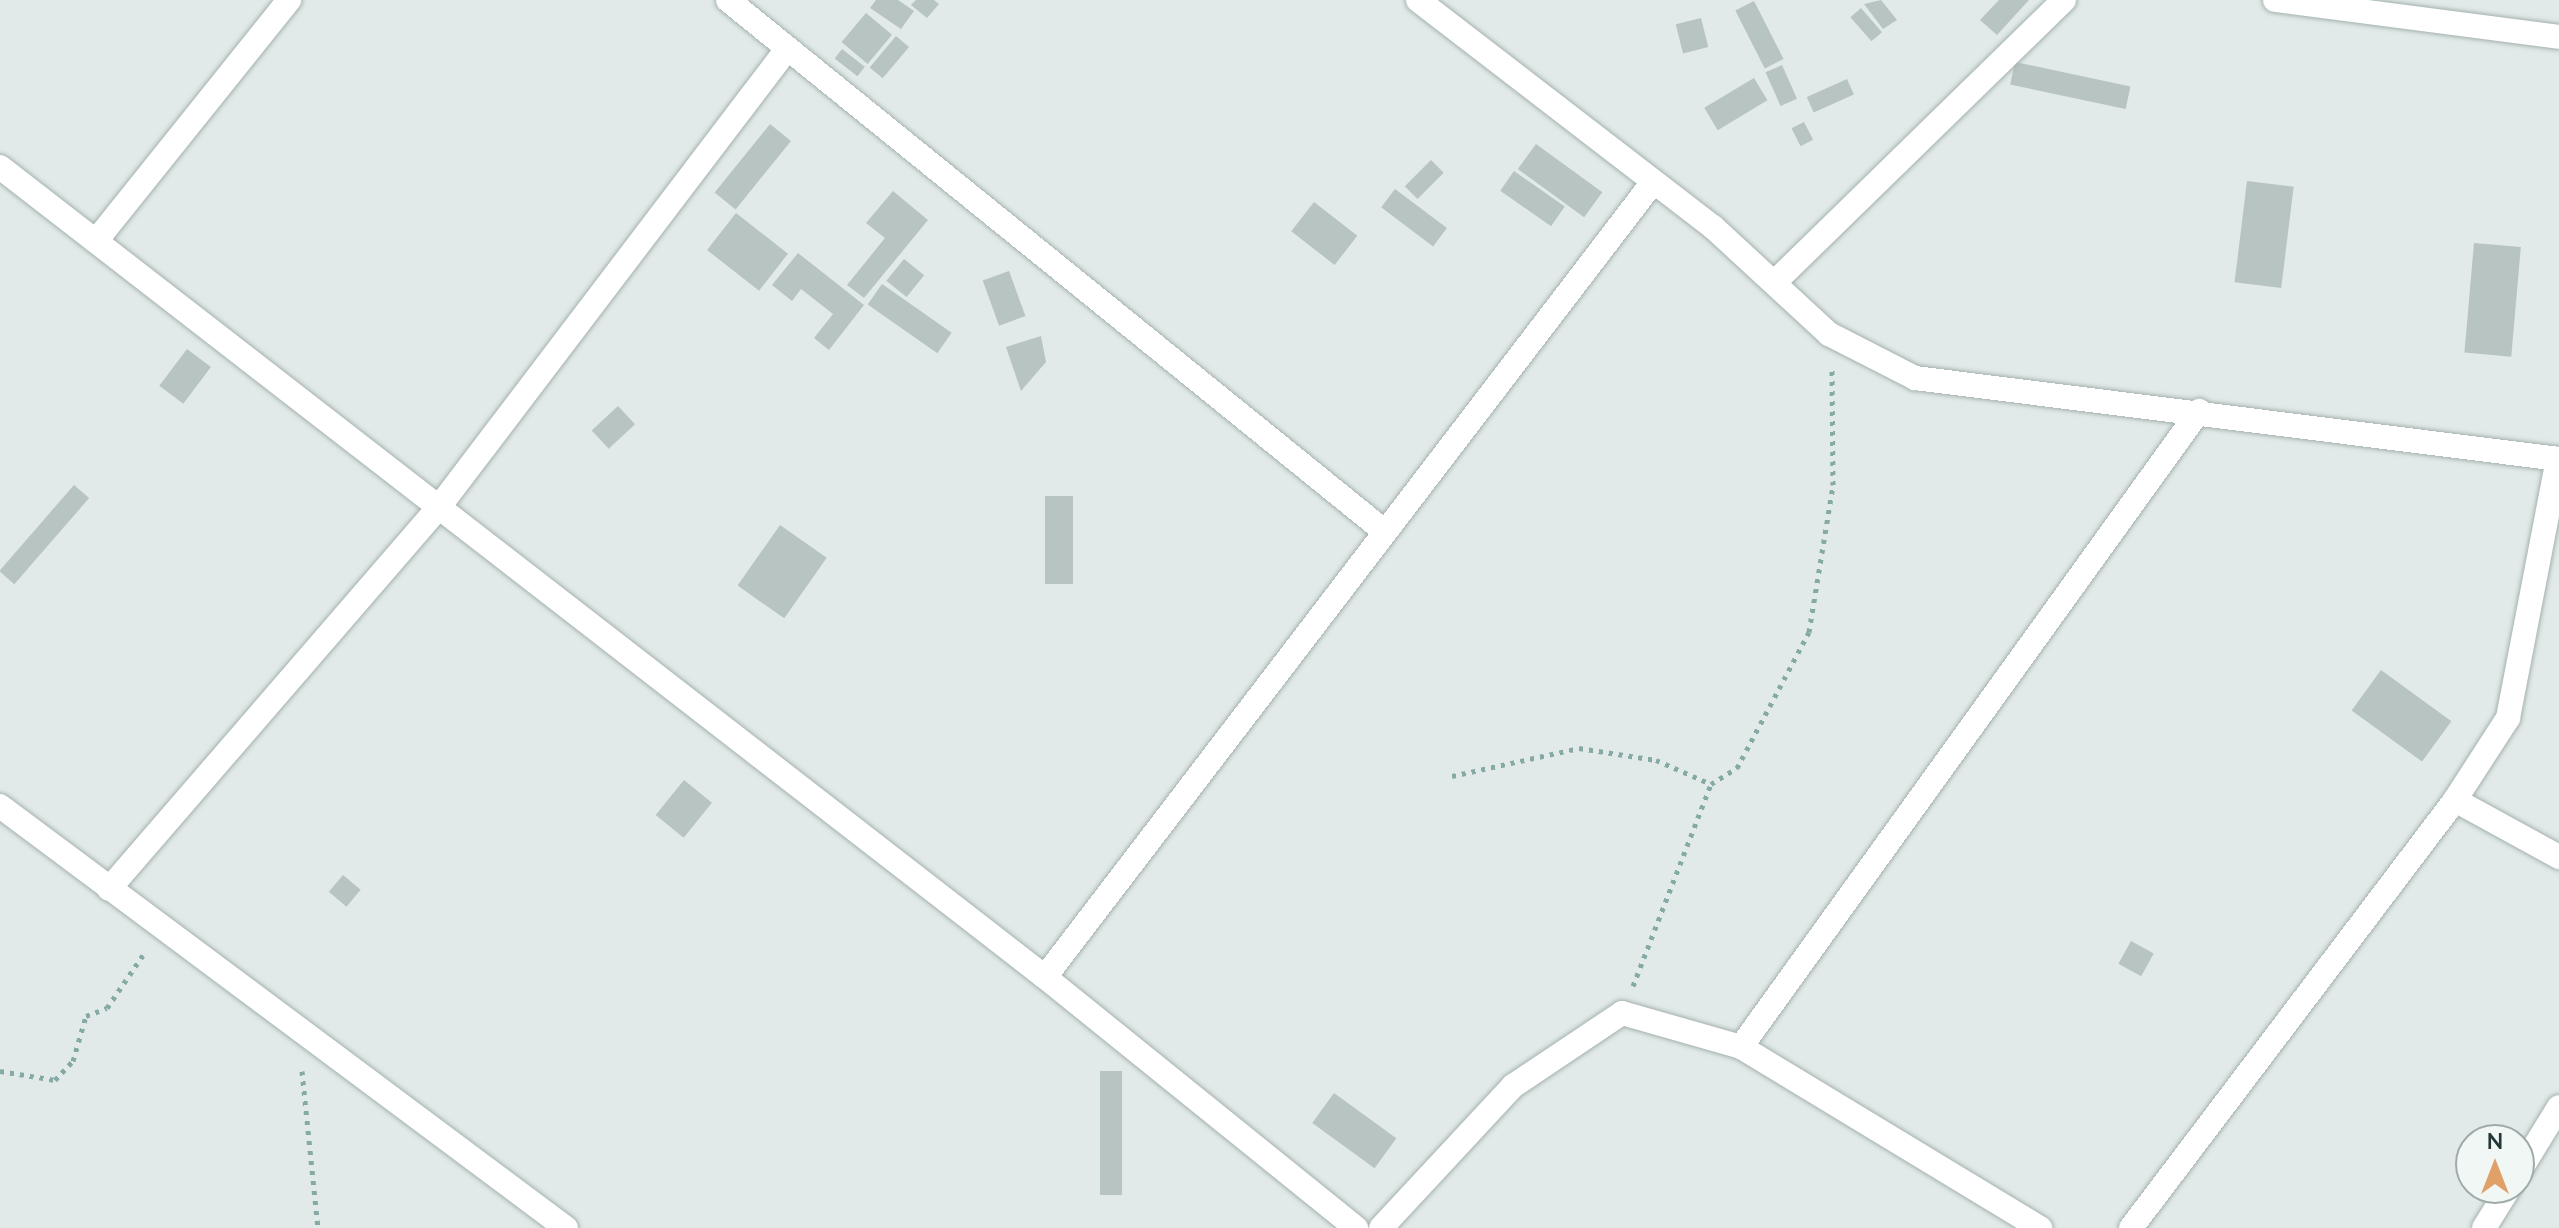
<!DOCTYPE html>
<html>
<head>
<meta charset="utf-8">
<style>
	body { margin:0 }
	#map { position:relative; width:2559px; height:1228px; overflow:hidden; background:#e1eae8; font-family:"Nunito Sans",sans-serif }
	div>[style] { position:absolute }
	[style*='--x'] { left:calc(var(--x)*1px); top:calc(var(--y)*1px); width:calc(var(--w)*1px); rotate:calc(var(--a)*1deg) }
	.building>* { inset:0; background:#b7c4c1; transform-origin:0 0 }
	.path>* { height:5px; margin-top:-2.5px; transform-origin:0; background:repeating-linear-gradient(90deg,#85aaa6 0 4px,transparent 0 10px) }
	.roads { filter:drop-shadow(0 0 2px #a4b1af) drop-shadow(0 0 2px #a4b1af) }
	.street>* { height:24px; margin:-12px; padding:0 12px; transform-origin:12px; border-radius:12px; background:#fff }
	span { translate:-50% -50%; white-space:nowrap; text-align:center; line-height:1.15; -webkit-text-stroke:7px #f1f7f5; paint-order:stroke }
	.north { position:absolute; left:2455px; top:1124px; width:80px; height:80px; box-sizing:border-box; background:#f1f7f5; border:2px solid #9faba9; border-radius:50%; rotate:0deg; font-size:22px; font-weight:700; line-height:32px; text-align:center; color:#233837 }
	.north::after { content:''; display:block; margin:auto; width:28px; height:36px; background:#e1a067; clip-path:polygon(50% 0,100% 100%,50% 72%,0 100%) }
</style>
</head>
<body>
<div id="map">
	<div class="building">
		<i style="clip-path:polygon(876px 0,898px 0,914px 11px,901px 29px,870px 8px)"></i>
		<i style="clip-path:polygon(916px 0,934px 0,939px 4px,927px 18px,911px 5px)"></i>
		<i style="clip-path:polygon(1881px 0,1897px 20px,1883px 29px,1864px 4px)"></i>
		<i style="clip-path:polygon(1999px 0,2029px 0,1997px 35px,1980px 20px)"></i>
		<i style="left:1754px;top:1px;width:65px;height:21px;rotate:63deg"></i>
		<i style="left:1861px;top:8px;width:32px;height:14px;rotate:49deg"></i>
		<i style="left:866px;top:13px;width:34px;height:38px;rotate:40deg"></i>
		<i style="left:1701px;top:18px;width:30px;height:26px;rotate:76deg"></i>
		<i style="left:896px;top:36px;width:17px;height:41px;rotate:40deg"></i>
		<i style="left:842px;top:49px;width:29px;height:12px;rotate:38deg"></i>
		<i style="left:2015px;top:62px;width:118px;height:23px;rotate:12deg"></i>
		<i style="left:1782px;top:65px;width:37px;height:18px;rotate:66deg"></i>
		<i style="left:1754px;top:78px;width:26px;height:58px;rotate:59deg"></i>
		<i style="left:1847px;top:79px;width:17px;height:44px;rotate:66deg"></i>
		<i style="left:1804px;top:122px;width:20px;height:14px;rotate:63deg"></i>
		<i style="left:770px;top:124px;width:27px;height:88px;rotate:39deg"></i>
		<i style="left:1536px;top:144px;width:82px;height:31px;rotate:36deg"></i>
		<i style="left:1431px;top:160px;width:18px;height:37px;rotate:45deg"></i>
		<i style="left:1514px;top:171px;width:62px;height:24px;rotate:35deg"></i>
		<i style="left:2247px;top:181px;width:47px;height:102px;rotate:7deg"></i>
		<i style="left:1395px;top:189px;width:65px;height:23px;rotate:37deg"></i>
		<i style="clip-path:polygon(893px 191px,928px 220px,864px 298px,847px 285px,885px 238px,866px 223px)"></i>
		<i style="left:1314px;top:202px;width:55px;height:37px;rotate:38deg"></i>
		<i style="left:736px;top:213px;width:66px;height:47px;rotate:38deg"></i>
		<i style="left:2474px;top:243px;width:47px;height:110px;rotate:5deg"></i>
		<i style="clip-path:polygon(798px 253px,864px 305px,829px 350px,814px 338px,833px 314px,801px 289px,792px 301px,772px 285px)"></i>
		<i style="left:904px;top:259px;width:26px;height:28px;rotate:39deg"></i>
		<i style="left:1009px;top:271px;width:48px;height:28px;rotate:70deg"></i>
		<i style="left:882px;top:284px;width:85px;height:25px;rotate:35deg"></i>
		<i style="clip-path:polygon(1041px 336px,1046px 362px,1021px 391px,1006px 347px)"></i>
		<i style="left:187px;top:349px;width:30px;height:46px;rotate:37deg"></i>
		<i style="left:618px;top:406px;width:25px;height:36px;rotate:47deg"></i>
		<i style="left:74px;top:485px;width:20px;height:114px;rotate:41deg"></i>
		<i style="left:1045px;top:496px;width:28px;height:88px"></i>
		<i style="left:780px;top:525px;width:57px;height:74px;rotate:35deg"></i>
		<i style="left:2381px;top:670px;width:87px;height:50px;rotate:36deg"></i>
		<i style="left:684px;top:780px;width:36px;height:45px;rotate:39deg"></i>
		<i style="left:343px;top:875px;width:23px;height:22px;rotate:40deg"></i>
		<i style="left:2131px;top:941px;width:26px;height:26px;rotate:29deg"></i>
		<i style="left:1100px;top:1071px;width:22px;height:124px"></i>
		<i style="left:1334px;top:1093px;width:77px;height:37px;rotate:36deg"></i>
	</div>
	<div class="path">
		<i style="--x:1452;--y:776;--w:130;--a:-12.4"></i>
		<i style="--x:1579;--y:748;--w:78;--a:8.9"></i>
		<i style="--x:1656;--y:760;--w:60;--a:23.6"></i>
		<i style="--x:1633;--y:986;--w:217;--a:-68.9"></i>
		<i style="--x:1711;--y:784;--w:31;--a:-32"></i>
		<i style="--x:1737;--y:768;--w:154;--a:-62.1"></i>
		<i style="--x:1809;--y:632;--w:149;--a:-80.7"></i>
		<i style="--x:1833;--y:485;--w:116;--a:-90.5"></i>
		<i style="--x:0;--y:1071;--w:56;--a:9.3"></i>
		<i style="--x:55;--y:1080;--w:26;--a:-47"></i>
		<i style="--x:73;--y:1061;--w:47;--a:-73.9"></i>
		<i style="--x:86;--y:1016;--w:22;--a:-21"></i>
		<i style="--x:107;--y:1008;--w:68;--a:-55.8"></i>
		<i style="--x:302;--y:1071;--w:158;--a:84.2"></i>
	</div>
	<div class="roads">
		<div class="street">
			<i style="--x:728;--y:0;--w:844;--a:38.99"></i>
			<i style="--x:1418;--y:0;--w:372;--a:37.6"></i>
			<i style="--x:1713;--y:227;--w:158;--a:42.7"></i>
			<i style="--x:1829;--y:334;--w:97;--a:27.1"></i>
			<i style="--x:1915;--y:378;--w:649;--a:7.17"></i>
			<i style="--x:2275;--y:0;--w:286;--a:7.4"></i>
			<i style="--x:0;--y:167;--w:1322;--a:37.78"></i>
			<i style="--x:1045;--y:977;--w:400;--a:38.9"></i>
			<i style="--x:96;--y:241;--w:309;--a:-51.3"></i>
			<i style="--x:1777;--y:280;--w:401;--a:-44.3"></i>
			<i style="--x:2455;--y:800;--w:119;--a:28.7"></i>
			<i style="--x:0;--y:806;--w:706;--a:36.71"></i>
			<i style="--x:109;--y:889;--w:505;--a:-49.18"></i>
			<i style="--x:439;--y:507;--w:575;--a:-52.77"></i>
			<i style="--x:1045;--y:977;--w:1001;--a:-52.59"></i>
			<i style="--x:1741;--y:1047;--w:784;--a:-54.24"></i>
			<i style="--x:2519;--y:1172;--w:76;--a:-58.4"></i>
			<i style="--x:1381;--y:1228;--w:194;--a:-47.1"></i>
			<i style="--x:1513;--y:1086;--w:131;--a:-33.8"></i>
			<i style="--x:1622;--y:1013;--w:124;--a:15.9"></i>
			<i style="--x:1741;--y:1047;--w:350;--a:31.2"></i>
			<i style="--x:2131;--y:1228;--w:537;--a:-52.87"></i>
			<i style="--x:2455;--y:800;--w:98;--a:-57.1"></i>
			<i style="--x:2508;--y:718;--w:264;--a:-79.1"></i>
			<i style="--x:2484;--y:1228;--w:47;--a:-58"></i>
		</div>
	</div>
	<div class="north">N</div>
</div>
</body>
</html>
